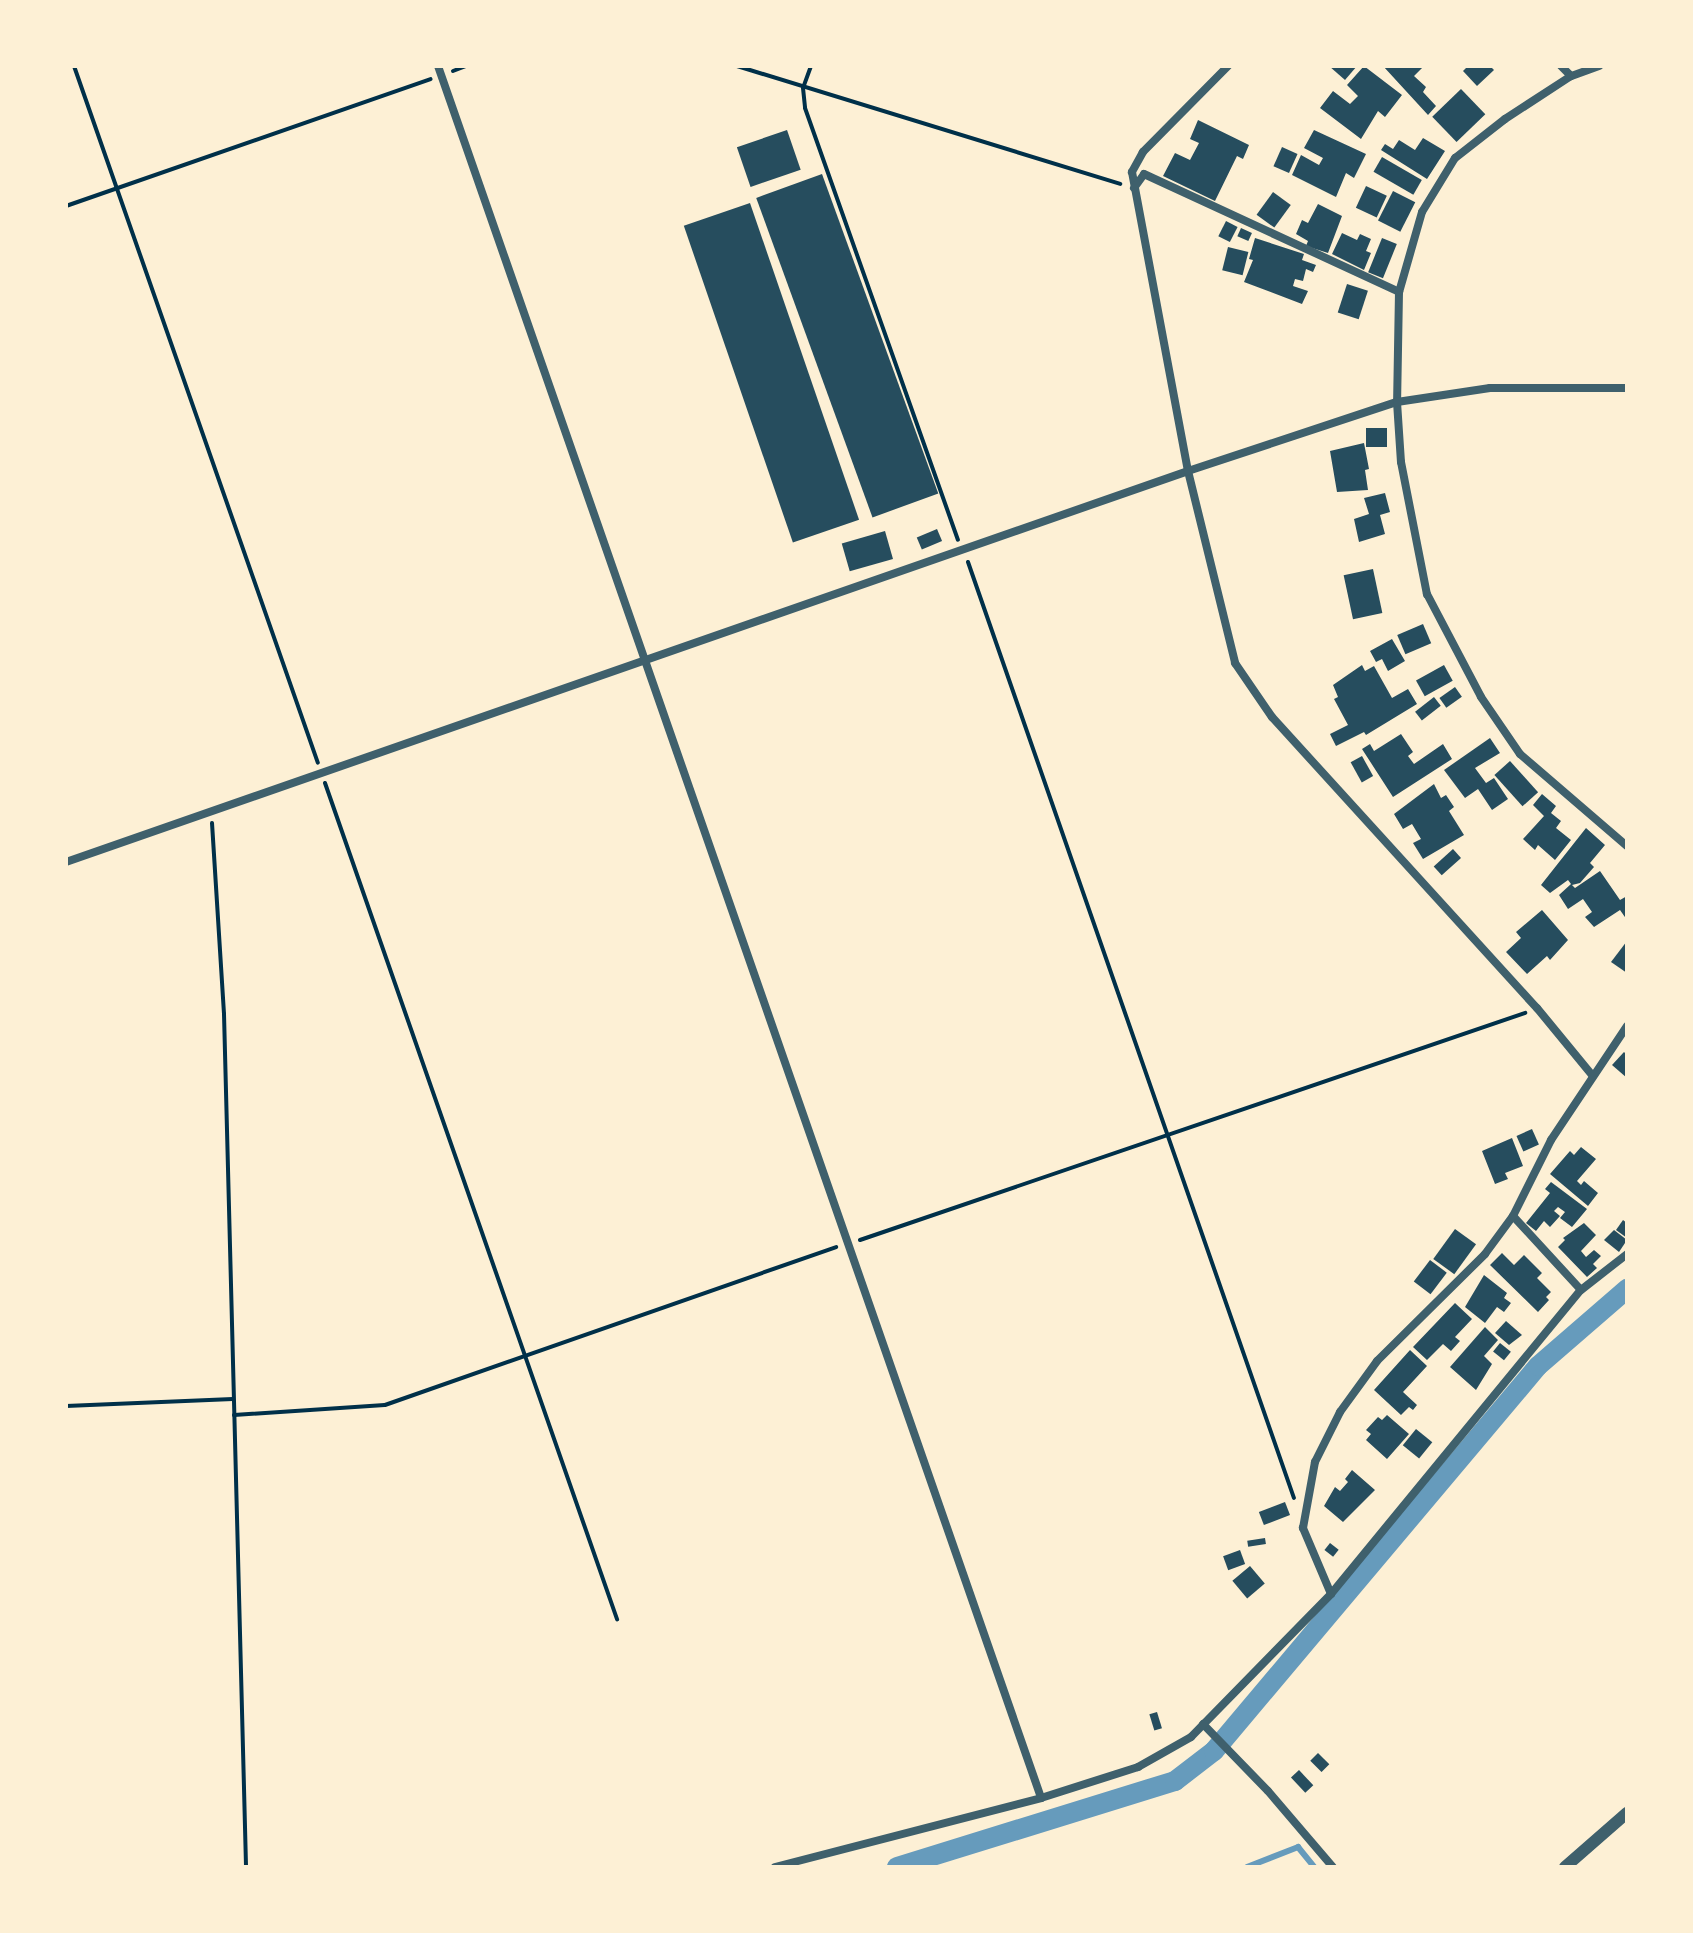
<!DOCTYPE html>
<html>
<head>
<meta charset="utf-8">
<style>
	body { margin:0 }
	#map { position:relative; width:1693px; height:1933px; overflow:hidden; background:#fdf0d5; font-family:Manrope,sans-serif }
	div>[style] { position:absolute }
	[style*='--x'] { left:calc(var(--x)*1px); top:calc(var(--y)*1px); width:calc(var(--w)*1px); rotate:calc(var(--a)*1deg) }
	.stream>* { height:6px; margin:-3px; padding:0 3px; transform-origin:3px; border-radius:3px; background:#669bbc }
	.canal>* { height:20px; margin:-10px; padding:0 10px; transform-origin:10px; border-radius:10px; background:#669bbc }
	.building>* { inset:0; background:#264d5e; transform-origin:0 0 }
	.path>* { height:4px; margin:-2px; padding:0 2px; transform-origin:2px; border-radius:2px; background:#003049 }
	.minor>* { height:8px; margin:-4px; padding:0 4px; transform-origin:4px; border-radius:4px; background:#3f606c }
	.tertiary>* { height:12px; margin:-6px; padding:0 6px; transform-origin:6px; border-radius:6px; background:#3f606c }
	span { translate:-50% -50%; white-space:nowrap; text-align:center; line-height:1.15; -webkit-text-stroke:6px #fdf0d5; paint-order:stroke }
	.frame { position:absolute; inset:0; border:68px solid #fdf0d5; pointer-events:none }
</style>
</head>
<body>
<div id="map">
	<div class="stream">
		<i style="--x:1247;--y:1867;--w:55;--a:-21.4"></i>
		<i style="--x:1298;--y:1847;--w:26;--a:51"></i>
	</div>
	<div class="canal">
		<i style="--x:897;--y:1867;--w:291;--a:-17.2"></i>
		<i style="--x:1175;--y:1781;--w:49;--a:-37.6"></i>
		<i style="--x:1214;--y:1751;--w:503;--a:-49.92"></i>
		<i style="--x:1538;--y:1366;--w:118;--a:-40.9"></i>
	</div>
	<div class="building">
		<i style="clip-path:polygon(1329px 66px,1357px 66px,1345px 80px)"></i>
		<i style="clip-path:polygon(1364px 66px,1402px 95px,1385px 117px,1378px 111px,1361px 139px,1320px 108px,1333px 91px,1350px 104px,1358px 96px,1347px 85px)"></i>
		<i style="clip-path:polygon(1383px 66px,1424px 66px,1414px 76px,1426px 87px,1423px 92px,1436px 106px,1428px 115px)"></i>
		<i style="clip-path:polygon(1468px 66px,1490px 66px,1494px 70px,1477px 86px,1463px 71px)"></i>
		<i style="left:1461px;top:89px;width:35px;height:40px;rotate:46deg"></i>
		<i style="clip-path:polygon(1198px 120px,1249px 145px,1243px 159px,1237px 156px,1215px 201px,1163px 176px,1175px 153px,1190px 160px,1199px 143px,1190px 139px)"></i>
		<i style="left:787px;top:130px;width:42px;height:53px;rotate:71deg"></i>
		<i style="clip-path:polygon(1314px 130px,1366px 154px,1354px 178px,1346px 173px,1336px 197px,1292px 175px,1301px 155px,1319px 165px,1323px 158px,1304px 148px)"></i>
		<i style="clip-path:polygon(1423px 138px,1445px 151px,1427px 179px,1381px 150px,1385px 144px,1393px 149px,1399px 140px,1415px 150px)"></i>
		<i style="left:1282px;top:147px;width:17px;height:21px;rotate:24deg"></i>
		<i style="left:1382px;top:157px;width:46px;height:17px;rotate:30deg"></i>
		<i style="left:822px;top:174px;width:340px;height:70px;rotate:70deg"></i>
		<i style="left:1366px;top:186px;width:23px;height:24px;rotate:25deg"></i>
		<i style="left:1393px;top:191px;width:25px;height:33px;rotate:27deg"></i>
		<i style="left:1273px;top:192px;width:22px;height:28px;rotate:36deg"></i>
		<i style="left:750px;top:203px;width:335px;height:70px;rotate:71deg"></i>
		<i style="clip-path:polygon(1318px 204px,1342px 216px,1328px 253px,1306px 246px,1308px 241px,1296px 234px,1302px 220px,1308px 223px)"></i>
		<i style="left:1226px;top:221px;width:13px;height:17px;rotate:27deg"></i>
		<i style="left:1241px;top:228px;width:12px;height:9px;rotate:24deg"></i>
		<i style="clip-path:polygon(1342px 233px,1357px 240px,1360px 234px,1371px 239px,1366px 251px,1371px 253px,1364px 270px,1332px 254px)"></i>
		<i style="clip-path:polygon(1255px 238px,1304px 254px,1302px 260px,1316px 265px,1313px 272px,1306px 269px,1303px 281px,1295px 279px,1293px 286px,1308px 291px,1302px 304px,1244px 282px,1253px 260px,1249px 259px)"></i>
		<i style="left:1382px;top:238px;width:16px;height:37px;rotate:22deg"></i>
		<i style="left:1228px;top:247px;width:21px;height:24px;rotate:14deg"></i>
		<i style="left:1347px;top:284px;width:22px;height:30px;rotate:18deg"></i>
		<i style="left:1366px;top:428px;width:21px;height:19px"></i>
		<i style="clip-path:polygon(1364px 443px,1369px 469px,1365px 470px,1368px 490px,1337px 492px,1330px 451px)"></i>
		<i style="clip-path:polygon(1385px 493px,1390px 512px,1380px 515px,1385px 534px,1359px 542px,1354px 519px,1369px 514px,1364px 498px)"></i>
		<i style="left:937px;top:529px;width:13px;height:22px;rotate:67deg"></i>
		<i style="left:885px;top:531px;width:29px;height:45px;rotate:74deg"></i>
		<i style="left:1373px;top:569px;width:45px;height:30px;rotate:78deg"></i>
		<i style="left:1423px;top:624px;width:21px;height:28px;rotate:67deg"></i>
		<i style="clip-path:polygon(1392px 639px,1405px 661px,1388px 671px,1382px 659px,1376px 662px,1370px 651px)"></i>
		<i style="clip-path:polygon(1362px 665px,1365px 671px,1374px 666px,1392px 698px,1408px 689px,1417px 704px,1366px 735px,1364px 732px,1336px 746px,1330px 734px,1348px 725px,1334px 699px,1338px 697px,1333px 685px)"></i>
		<i style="left:1444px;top:665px;width:18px;height:32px;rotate:61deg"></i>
		<i style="left:1455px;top:687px;width:12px;height:19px;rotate:55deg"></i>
		<i style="left:1434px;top:697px;width:11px;height:24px;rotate:52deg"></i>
		<i style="clip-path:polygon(1401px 734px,1413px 752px,1408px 756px,1414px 764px,1443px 744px,1452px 759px,1393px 797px,1362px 749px,1370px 744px,1374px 751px)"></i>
		<i style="clip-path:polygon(1490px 738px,1500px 753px,1475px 768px,1486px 783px,1494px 778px,1508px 799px,1492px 810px,1478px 789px,1465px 798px,1444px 770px)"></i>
		<i style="left:1362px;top:756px;width:23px;height:13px;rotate:61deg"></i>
		<i style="left:1510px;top:761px;width:42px;height:21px;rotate:48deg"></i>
		<i style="clip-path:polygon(1434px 784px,1441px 798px,1446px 795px,1454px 807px,1449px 811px,1464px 835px,1423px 859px,1413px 843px,1421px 839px,1412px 824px,1403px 829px,1394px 814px)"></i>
		<i style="clip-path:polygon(1542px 794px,1556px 806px,1551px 813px,1561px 821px,1556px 828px,1571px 840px,1555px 860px,1538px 845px,1535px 850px,1523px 839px,1544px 816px,1533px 805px)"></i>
		<i style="clip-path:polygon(1586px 828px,1605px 845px,1590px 863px,1594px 867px,1580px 883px,1572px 885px,1575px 888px,1600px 871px,1620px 900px,1627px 896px,1627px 920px,1620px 910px,1594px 927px,1585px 917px,1592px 912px,1583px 899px,1568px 909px,1559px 895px,1571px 884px,1568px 880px,1550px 893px,1541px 885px)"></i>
		<i style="left:1453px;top:849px;width:12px;height:26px;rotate:48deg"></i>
		<i style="clip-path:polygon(1542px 910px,1568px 940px,1550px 960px,1547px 956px,1527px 974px,1506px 952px,1521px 938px,1516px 932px)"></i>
		<i style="clip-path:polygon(1627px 941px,1627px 973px,1611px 962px)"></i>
		<i style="clip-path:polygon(1624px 1052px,1627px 1055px,1627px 1078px,1612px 1065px)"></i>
		<i style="left:1532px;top:1129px;width:17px;height:17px;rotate:66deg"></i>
		<i style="clip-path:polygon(1512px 1138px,1523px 1166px,1505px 1173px,1508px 1179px,1495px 1184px,1482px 1151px)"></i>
		<i style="clip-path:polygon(1581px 1147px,1596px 1159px,1577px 1181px,1581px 1185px,1584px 1181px,1598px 1193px,1588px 1206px,1550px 1174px,1570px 1151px,1574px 1155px)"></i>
		<i style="clip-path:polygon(1551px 1182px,1587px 1209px,1572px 1227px,1560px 1218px,1565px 1212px,1558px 1207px,1554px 1211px,1560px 1216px,1550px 1227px,1544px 1221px,1536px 1231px,1526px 1223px,1550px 1193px,1545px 1189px)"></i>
		<i style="clip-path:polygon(1623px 1220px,1627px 1223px,1627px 1238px,1616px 1230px)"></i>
		<i style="clip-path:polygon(1584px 1223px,1596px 1235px,1581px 1251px,1586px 1257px,1594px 1250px,1601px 1256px,1593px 1264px,1597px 1268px,1587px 1277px,1558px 1247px,1565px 1240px,1563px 1238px)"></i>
		<i style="left:1455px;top:1229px;width:26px;height:37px;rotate:36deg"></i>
		<i style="clip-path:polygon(1614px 1230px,1627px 1240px,1619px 1252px,1604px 1240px)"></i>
		<i style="clip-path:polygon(1502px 1253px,1514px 1265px,1524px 1255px,1542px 1273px,1537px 1278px,1551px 1292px,1546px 1297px,1549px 1300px,1538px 1312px,1490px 1265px)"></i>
		<i style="left:1430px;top:1260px;width:21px;height:27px;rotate:37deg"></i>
		<i style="clip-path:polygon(1484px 1275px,1507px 1293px,1504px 1298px,1511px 1303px,1504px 1312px,1497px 1307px,1485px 1323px,1465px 1307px)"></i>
		<i style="clip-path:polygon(1455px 1303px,1472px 1319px,1455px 1337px,1460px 1341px,1451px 1351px,1443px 1344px,1427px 1360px,1413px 1347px)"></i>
		<i style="clip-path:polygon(1506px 1321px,1522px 1335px,1509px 1345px,1495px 1333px)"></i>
		<i style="clip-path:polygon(1485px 1327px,1498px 1340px,1484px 1356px,1492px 1364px,1476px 1390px,1450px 1367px)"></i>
		<i style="left:1500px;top:1343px;width:14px;height:11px;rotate:39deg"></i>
		<i style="clip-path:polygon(1410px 1350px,1427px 1366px,1403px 1392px,1417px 1405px,1413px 1410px,1409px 1407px,1401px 1415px,1374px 1390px)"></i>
		<i style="clip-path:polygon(1387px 1415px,1409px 1434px,1387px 1459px,1366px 1440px,1371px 1434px,1366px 1430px,1378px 1417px,1382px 1420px)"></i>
		<i style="left:1416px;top:1429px;width:21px;height:21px;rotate:39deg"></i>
		<i style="clip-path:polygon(1352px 1470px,1375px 1490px,1343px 1522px,1324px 1506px,1335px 1487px,1340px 1491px,1348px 1482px,1345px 1479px)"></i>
		<i style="left:1285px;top:1502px;width:14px;height:28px;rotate:69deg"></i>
		<i style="left:1265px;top:1538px;width:6px;height:18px;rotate:81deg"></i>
		<i style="left:1330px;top:1543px;width:11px;height:9px;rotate:38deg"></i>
		<i style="left:1240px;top:1550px;width:15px;height:18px;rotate:70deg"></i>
		<i style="left:1250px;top:1566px;width:23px;height:23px;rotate:50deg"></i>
		<i style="left:1157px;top:1712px;width:17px;height:8px;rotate:73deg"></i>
		<i style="left:1318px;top:1753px;width:16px;height:11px;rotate:45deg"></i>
		<i style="left:1299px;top:1770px;width:21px;height:11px;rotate:47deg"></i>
	</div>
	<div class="path">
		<i style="--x:74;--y:66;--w:738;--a:70.71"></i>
		<i style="--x:737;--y:66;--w:401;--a:17.1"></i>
		<i style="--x:811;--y:66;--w:23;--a:110"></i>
		<i style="--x:803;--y:88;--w:20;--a:84"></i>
		<i style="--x:805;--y:108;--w:458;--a:70.5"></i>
		<i style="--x:453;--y:71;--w:14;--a:-21"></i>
		<i style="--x:66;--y:206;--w:386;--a:-19.2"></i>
		<i style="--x:968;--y:562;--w:991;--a:70.8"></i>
		<i style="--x:325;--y:783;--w:886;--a:70.75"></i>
		<i style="--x:212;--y:823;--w:191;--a:86.4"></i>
		<i style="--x:224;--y:1014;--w:853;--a:88.52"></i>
		<i style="--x:860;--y:1240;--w:703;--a:-18.85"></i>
		<i style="--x:66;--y:1406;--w:167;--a:-2.4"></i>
		<i style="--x:234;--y:1415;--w:151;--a:-3.8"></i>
		<i style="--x:385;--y:1405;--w:478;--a:-19.3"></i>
	</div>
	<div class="minor">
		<i style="--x:438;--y:66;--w:1834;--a:70.8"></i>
		<i style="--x:1228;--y:66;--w:121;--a:134.7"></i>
		<i style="--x:1143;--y:152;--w:23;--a:119"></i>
		<i style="--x:1132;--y:172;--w:304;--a:79.4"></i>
		<i style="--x:1188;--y:471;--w:198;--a:76.2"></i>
		<i style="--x:1235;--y:663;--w:65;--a:55.6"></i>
		<i style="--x:1272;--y:717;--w:394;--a:47.7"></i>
		<i style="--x:1537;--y:1008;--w:87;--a:50.6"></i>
		<i style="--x:1561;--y:66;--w:14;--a:45"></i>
		<i style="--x:1599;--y:66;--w:30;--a:160"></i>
		<i style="--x:1571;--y:76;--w:79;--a:146.9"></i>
		<i style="--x:1505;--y:119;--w:63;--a:142"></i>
		<i style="--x:1455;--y:158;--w:63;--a:121.4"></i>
		<i style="--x:1422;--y:212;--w:83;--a:106"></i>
		<i style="--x:1399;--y:292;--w:110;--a:91"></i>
		<i style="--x:1397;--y:402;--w:60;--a:86.2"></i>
		<i style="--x:1401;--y:462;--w:135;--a:78.9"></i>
		<i style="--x:1427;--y:594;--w:116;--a:62.3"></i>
		<i style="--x:1481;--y:697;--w:69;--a:55.6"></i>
		<i style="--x:1520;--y:754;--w:141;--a:40.7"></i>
		<i style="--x:1134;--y:188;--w:17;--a:-54"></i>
		<i style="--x:1144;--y:174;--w:281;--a:24.8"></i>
		<i style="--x:66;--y:862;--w:1188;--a:-19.21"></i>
		<i style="--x:1188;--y:471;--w:220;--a:-18.3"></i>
		<i style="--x:1397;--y:402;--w:94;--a:-8.6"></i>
		<i style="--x:1490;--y:388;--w:137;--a:0"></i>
		<i style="--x:1513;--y:1216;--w:100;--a:47.4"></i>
		<i style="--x:1331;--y:1594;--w:72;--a:-113"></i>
		<i style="--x:1303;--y:1528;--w:67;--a:-79.7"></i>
		<i style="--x:1315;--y:1462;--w:56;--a:-63.4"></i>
		<i style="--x:1340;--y:1412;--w:63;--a:-54"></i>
		<i style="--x:1377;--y:1361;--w:152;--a:-44.7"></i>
		<i style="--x:1485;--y:1254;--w:47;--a:-53.6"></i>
		<i style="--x:1513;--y:1216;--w:85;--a:-63.4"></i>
		<i style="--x:1551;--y:1140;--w:137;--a:-56.3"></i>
		<i style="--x:1203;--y:1724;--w:93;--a:45.9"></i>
		<i style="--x:1268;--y:1791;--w:100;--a:49.5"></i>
		<i style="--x:775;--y:1867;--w:275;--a:-14.5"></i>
		<i style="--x:1041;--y:1798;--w:102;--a:-17.7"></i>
		<i style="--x:1138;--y:1767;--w:61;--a:-29.5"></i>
		<i style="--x:1191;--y:1737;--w:200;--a:-45.6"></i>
		<i style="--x:1331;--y:1594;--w:394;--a:-50.6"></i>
		<i style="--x:1581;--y:1290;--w:58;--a:-38"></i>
	</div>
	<div class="tertiary">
		<i style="--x:1565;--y:1867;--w:82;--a:-41.1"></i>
	</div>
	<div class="frame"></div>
</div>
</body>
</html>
